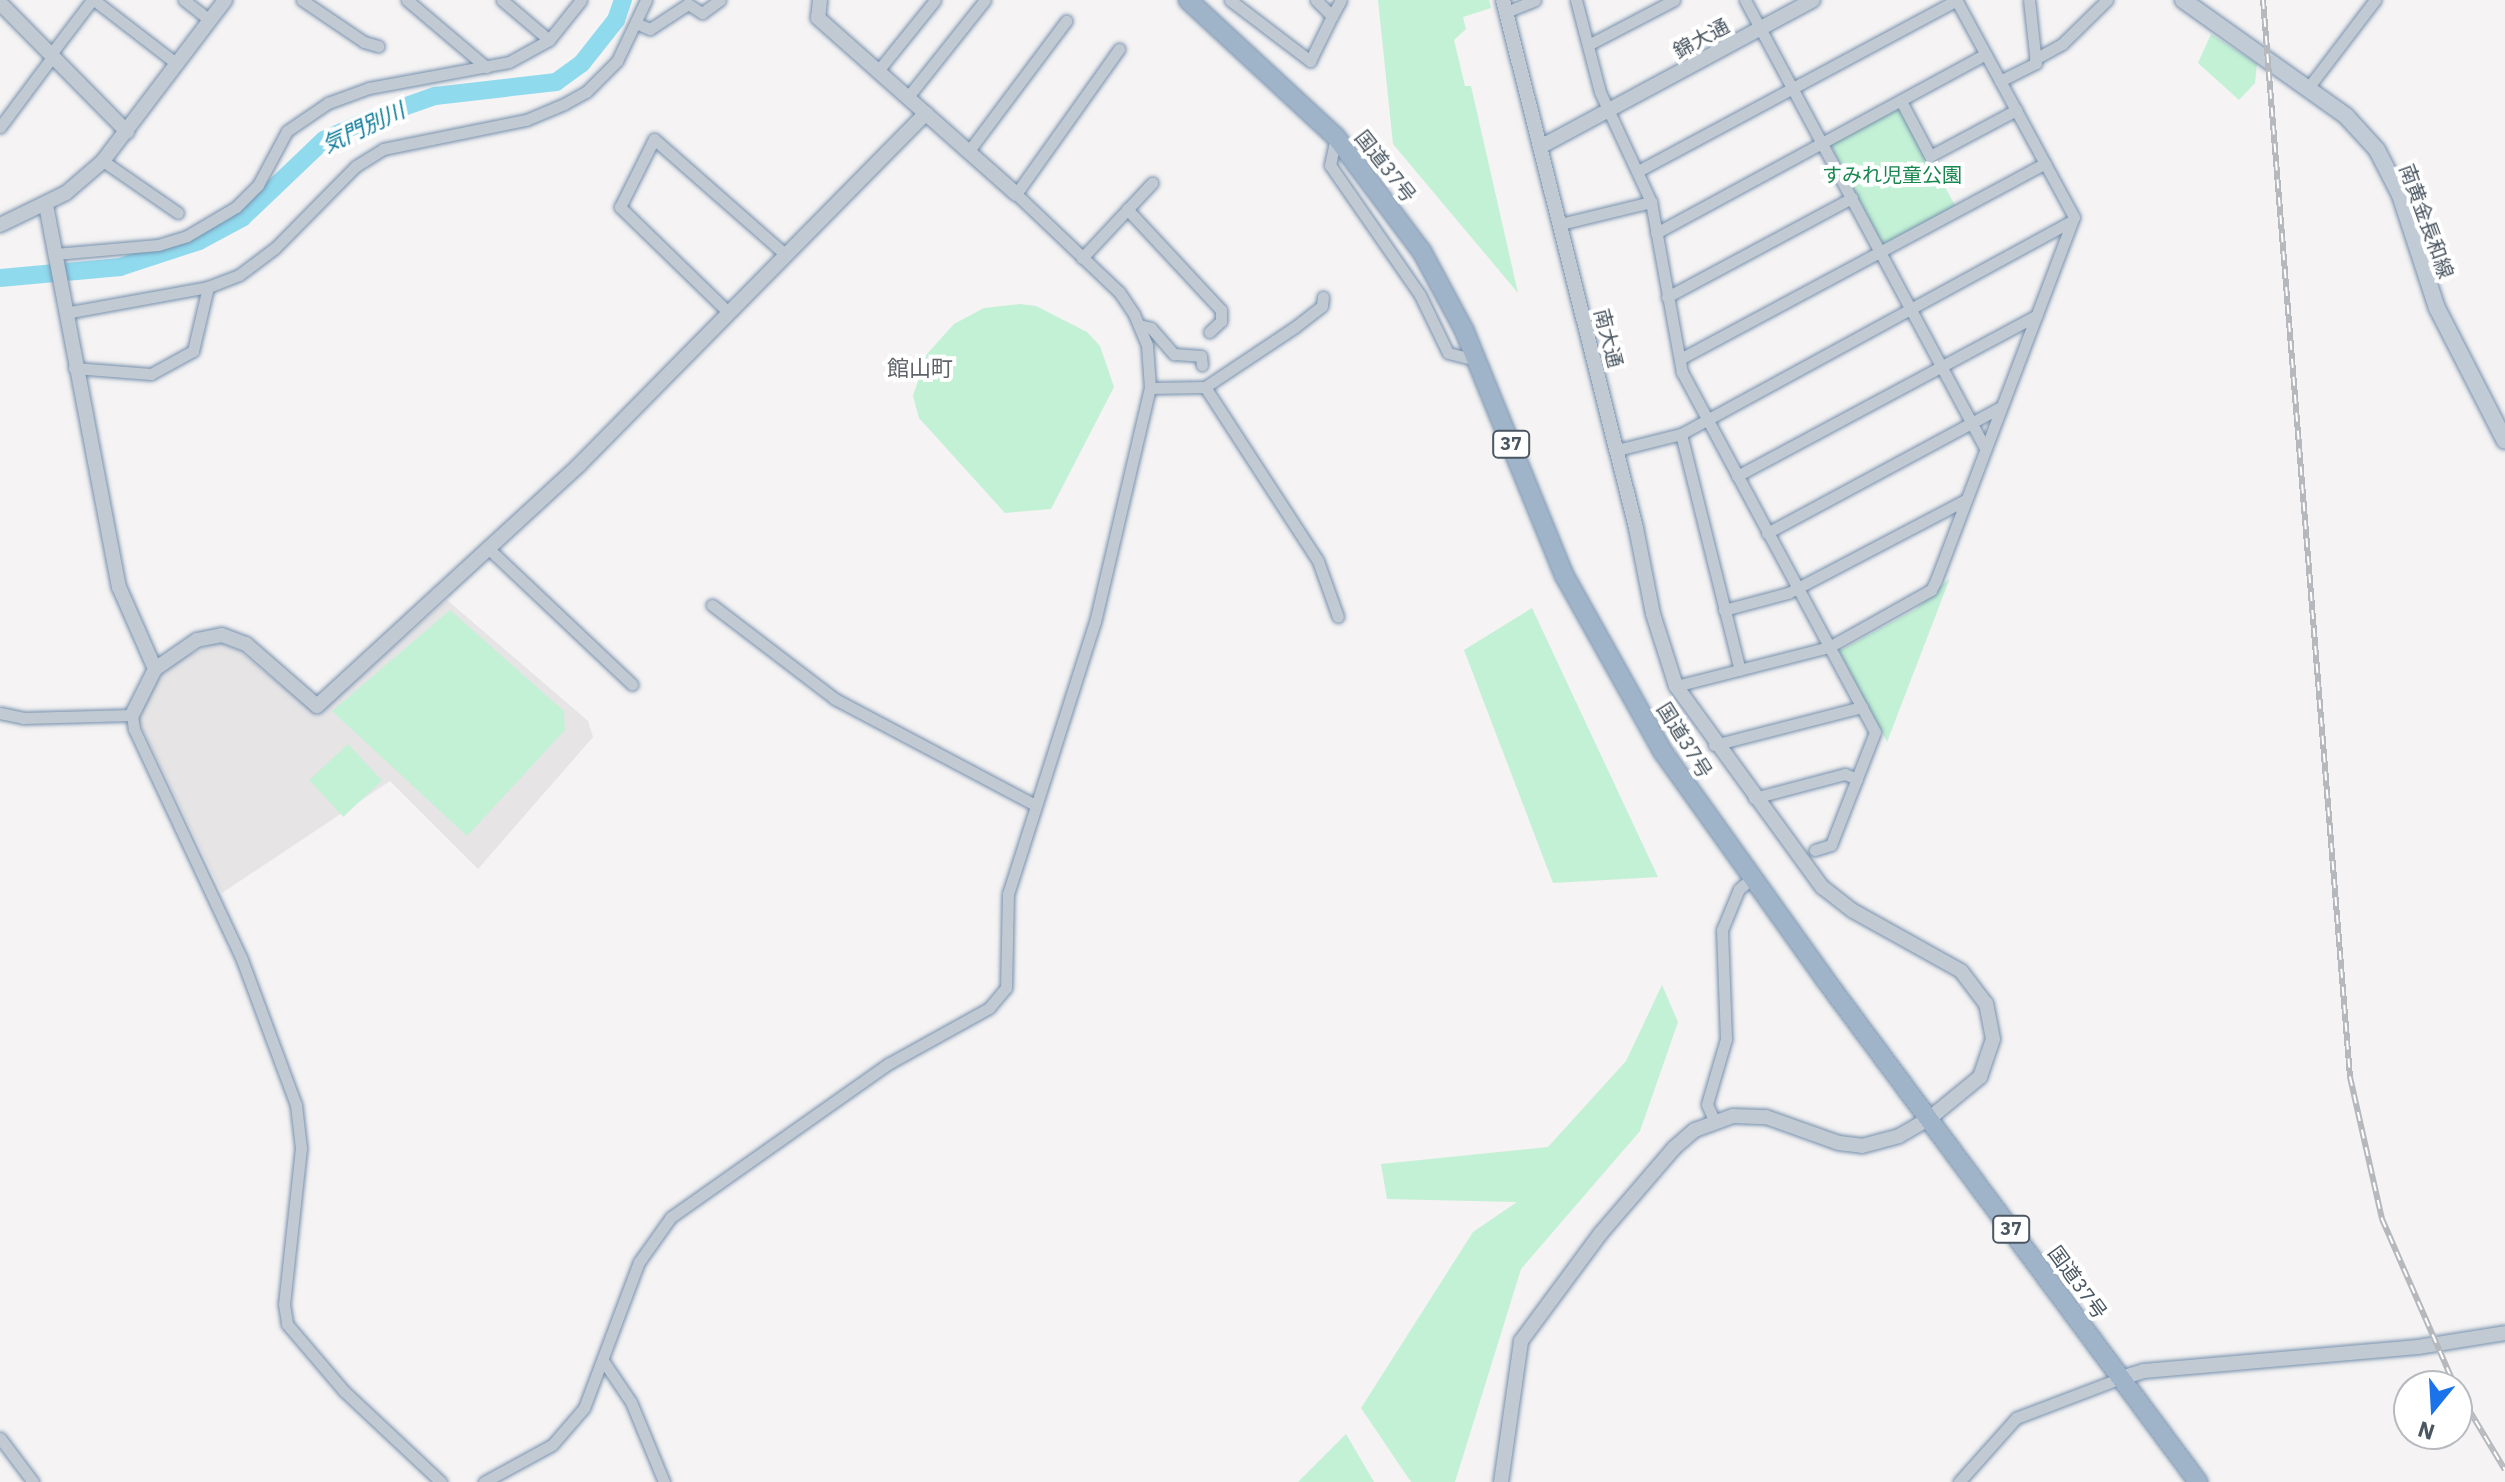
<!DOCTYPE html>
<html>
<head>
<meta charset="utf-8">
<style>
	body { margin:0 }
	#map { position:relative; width:2505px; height:1482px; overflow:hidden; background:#f5f3f3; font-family:"IBM Plex Sans","Noto Sans JP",sans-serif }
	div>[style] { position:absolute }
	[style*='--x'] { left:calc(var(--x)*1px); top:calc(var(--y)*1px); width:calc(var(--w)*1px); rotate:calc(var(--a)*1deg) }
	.education>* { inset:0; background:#e6e4e5 }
	.green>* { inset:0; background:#c3f1d5; transform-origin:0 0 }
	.river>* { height:18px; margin:-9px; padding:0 9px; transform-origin:9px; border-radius:9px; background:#90daee }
	.roads { filter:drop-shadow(0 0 2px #7690ad) drop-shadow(0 0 2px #7690ad) }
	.minor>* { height:11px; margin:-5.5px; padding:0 5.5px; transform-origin:5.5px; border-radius:5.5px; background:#c1cad2 }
	.tertiary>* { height:14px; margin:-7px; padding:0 7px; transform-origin:7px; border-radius:7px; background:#c1cad2 }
	.secondary>* { height:16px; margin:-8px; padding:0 8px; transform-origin:8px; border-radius:8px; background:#c1cbd6 }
	.trunk>* { height:18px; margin:-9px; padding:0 9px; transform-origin:9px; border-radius:9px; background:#9fb4c9 }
	.rail>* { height:6px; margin-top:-3px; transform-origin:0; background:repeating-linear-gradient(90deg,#fff 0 9px,#b5b8bd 0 18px); box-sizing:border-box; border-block:2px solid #b5b8bd }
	span { translate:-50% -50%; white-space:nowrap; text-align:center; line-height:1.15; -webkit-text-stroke:8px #fff; paint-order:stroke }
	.shield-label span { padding:2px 6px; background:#fff; border:2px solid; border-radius:6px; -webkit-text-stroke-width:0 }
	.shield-label { font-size:18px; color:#4a5661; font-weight:700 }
	.street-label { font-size:20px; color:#4a5661 }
	.park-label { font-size:20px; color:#17864f }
	.water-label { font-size:22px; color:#0c7c9b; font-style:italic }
	.neighbourhood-label { font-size:22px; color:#5f6368 }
	.north { position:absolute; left:2393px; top:1370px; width:80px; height:80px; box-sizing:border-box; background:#fff; border:2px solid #b7bbc0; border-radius:50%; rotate:198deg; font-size:22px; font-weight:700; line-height:32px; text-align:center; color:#4a5661 }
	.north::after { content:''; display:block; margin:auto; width:28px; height:36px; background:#1a73e8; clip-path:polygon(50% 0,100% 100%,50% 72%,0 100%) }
</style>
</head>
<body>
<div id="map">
	<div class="education">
		<i style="clip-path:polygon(447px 600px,588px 721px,593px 737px,478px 869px,390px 781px,222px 893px,138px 719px,147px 694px,168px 666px,217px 641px,238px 650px,317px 715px)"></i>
	</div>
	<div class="green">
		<i style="clip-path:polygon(1378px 0,1489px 0,1491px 8px,1463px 17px,1466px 29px,1454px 40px,1465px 86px,1471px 86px,1518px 293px,1393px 144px)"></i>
		<i style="clip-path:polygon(2211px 34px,2257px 64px,2255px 83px,2239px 100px,2198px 63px)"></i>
		<i style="clip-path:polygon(1900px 106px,1956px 207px,1887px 245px,1882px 244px,1829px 142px)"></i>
		<i style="clip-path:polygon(1020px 304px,1036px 306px,1087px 332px,1100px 346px,1114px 387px,1051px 509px,1005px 513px,919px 418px,913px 396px,927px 354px,954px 324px,984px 308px)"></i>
		<i style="clip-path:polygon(1950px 578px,1887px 742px,1839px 651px,1916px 609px)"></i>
		<i style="clip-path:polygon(1532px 608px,1658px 877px,1553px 883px,1464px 650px)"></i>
		<i style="clip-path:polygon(450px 610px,564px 711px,565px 730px,467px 836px,332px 711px)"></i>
		<i style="left:348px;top:744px;width:50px;height:53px;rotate:47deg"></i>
		<i style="clip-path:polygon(1662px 985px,1678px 1022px,1640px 1131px,1521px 1269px,1455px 1482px,1411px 1482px,1361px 1408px,1473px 1232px,1517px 1202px,1387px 1199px,1381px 1164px,1548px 1147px,1626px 1061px)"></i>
		<i style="clip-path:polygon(1346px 1434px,1374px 1482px,1298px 1482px)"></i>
	</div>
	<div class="river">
		<i style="--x:0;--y:278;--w:121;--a:-5.2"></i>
		<i style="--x:120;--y:267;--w:83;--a:-18.2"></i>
		<i style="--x:199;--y:241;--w:49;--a:-28.1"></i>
		<i style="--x:242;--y:218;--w:113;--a:-43.6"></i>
		<i style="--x:324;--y:140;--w:56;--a:-24.3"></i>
		<i style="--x:375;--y:117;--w:64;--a:-19.3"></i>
		<i style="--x:435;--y:96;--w:122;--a:-6.6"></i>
		<i style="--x:556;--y:82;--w:32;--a:-36"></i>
		<i style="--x:582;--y:63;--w:55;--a:-51.7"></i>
		<i style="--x:616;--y:20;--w:21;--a:-71"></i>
	</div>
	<div class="roads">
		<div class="minor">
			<i style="--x:94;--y:0;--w:105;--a:37.6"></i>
			<i style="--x:184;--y:0;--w:33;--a:38"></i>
			<i style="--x:302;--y:0;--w:75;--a:34.1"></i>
			<i style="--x:364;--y:42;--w:15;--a:16"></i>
			<i style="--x:407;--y:0;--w:104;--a:40.3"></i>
			<i style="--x:502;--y:0;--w:62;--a:40.4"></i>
			<i style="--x:1230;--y:0;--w:101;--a:37.3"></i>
			<i style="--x:1310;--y:61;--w:50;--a:-63.9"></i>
			<i style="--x:1316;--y:0;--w:23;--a:45"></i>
			<i style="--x:1332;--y:16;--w:18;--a:-61"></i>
			<i style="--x:1576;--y:0;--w:95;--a:75.4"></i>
			<i style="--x:1600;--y:92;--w:121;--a:65.1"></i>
			<i style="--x:1651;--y:202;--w:173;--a:79.7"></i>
			<i style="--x:1682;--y:372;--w:408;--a:61.8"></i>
			<i style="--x:1875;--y:732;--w:121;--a:111.3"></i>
			<i style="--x:1831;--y:845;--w:17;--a:163"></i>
			<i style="--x:1745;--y:0;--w:508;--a:61.82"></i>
			<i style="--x:1506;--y:12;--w:31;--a:-22"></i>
			<i style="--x:638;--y:24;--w:13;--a:23"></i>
			<i style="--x:650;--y:29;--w:45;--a:-33.3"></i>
			<i style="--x:688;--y:4;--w:17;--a:33"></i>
			<i style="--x:702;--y:13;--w:22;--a:-36"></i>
			<i style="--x:1588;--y:45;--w:97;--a:-27.6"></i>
			<i style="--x:51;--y:54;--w:68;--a:-52.8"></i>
			<i style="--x:2035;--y:59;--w:31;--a:-29"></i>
			<i style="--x:2062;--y:44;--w:63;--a:-44.4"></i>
			<i style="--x:877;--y:72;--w:92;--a:-51.1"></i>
			<i style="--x:2000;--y:81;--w:40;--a:-26.6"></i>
			<i style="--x:2036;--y:63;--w:63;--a:-96.3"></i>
			<i style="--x:2308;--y:88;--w:111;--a:-52.7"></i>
			<i style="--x:907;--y:98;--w:125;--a:-51.5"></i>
			<i style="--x:1901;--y:101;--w:62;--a:62.2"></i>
			<i style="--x:1930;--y:156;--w:98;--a:-28.1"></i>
			<i style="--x:0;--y:127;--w:89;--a:-53.3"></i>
			<i style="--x:1336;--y:137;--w:29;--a:102"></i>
			<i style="--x:1330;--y:165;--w:158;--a:55.3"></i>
			<i style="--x:1420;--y:295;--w:64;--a:64.2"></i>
			<i style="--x:1448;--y:353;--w:29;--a:14"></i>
			<i style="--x:968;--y:152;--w:164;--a:-53.2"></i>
			<i style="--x:103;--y:161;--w:91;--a:34.7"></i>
			<i style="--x:1638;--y:171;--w:362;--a:-28.2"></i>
			<i style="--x:1127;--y:209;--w:138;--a:47.1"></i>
			<i style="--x:1221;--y:310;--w:11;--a:90"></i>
			<i style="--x:1221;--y:321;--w:16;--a:137"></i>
			<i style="--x:1560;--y:224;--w:94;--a:-13.6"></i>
			<i style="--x:1656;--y:233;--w:375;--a:-28.5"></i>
			<i style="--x:55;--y:254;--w:103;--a:-5"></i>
			<i style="--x:158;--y:245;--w:30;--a:-17"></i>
			<i style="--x:187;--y:236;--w:57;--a:-30.6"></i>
			<i style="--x:236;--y:207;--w:31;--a:-45"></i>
			<i style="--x:258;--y:185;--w:61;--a:-61.8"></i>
			<i style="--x:287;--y:131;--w:50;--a:-34.3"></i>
			<i style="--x:328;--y:103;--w:44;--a:-20.1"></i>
			<i style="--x:369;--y:88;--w:142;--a:-10.5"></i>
			<i style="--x:509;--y:62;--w:46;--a:-28.8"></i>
			<i style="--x:549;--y:40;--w:51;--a:-51.3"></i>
			<i style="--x:1082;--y:258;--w:103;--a:-47"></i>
			<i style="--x:1667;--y:297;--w:210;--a:-28.2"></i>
			<i style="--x:728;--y:312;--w:151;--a:-135.8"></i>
			<i style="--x:620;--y:207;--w:76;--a:-63.4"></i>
			<i style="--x:654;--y:139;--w:174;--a:41.3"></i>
			<i style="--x:65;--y:313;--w:145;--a:-10.3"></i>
			<i style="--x:208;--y:287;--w:33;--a:-21"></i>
			<i style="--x:239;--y:275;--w:45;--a:-36.9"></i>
			<i style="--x:275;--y:248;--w:115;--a:-45.4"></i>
			<i style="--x:356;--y:166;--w:32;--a:-32"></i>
			<i style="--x:383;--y:149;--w:146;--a:-11.5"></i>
			<i style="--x:526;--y:120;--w:41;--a:-22.8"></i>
			<i style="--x:564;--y:104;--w:25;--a:-29"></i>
			<i style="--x:586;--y:92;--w:44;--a:-45"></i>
			<i style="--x:617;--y:61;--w:68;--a:-64.6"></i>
			<i style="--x:1139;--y:325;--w:12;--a:14"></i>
			<i style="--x:1151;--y:328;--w:35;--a:49"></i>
			<i style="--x:1174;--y:354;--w:27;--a:4"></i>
			<i style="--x:1201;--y:356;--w:9;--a:84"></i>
			<i style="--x:1680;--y:359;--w:414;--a:-28.2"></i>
			<i style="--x:74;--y:368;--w:77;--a:4.5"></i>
			<i style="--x:151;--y:374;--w:48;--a:-28.7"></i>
			<i style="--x:193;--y:351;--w:66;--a:-76.8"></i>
			<i style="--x:1205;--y:387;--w:207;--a:57"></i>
			<i style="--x:1318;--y:561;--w:59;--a:70.3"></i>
			<i style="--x:1150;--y:388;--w:55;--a:-1"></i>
			<i style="--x:1205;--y:387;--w:108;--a:-33.7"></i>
			<i style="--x:1295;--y:327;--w:34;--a:-38"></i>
			<i style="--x:1322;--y:306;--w:9;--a:-84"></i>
			<i style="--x:1681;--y:434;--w:243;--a:76"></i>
			<i style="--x:1617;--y:450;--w:66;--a:-14"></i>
			<i style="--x:1681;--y:434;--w:445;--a:-28.6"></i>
			<i style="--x:1737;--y:476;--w:340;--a:-28.2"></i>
			<i style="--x:1767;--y:533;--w:266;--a:-28.3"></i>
			<i style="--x:489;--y:549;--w:197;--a:43.4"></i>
			<i style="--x:712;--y:605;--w:155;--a:37.4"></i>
			<i style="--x:835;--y:699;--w:226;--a:27.9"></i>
			<i style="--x:1724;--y:610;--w:66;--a:-14.9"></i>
			<i style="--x:1788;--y:593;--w:200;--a:-27.7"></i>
			<i style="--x:1676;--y:686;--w:158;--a:-14.3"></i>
			<i style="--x:1829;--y:647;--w:117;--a:-29.2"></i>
			<i style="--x:1931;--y:590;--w:11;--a:-63"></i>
			<i style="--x:1936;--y:580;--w:388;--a:-69.2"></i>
			<i style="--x:2074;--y:217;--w:247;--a:-118.5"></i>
			<i style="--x:0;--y:713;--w:24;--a:12"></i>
			<i style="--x:23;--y:718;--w:109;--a:-1.6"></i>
			<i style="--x:132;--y:715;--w:14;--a:82"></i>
			<i style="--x:134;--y:729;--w:252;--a:64.9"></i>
			<i style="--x:241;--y:957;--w:158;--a:69.6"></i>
			<i style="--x:296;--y:1105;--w:43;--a:83.4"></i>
			<i style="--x:301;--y:1148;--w:157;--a:96.2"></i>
			<i style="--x:284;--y:1304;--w:20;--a:81"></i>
			<i style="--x:287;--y:1324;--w:88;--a:49.6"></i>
			<i style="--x:344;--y:1391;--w:133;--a:43.2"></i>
			<i style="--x:1714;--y:745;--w:153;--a:-14.4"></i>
			<i style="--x:1754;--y:798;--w:94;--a:-14.8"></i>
			<i style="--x:1845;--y:774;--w:13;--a:23"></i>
			<i style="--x:1714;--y:1120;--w:17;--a:-114"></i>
			<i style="--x:1707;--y:1104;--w:68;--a:-73.7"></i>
			<i style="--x:1726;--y:1039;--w:109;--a:-92.1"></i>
			<i style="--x:1722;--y:930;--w:44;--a:-67.5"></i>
			<i style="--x:1739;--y:889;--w:17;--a:-40"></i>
			<i style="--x:604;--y:1362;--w:48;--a:56"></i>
			<i style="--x:631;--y:1402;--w:87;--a:67.6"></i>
			<i style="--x:0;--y:1438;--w:55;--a:53.1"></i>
			<i style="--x:484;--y:1482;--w:77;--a:-28.6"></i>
			<i style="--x:552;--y:1445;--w:49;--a:-49.1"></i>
			<i style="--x:584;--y:1408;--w:156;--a:-69.4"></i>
			<i style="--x:639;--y:1262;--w:55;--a:-54.6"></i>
			<i style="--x:671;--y:1217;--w:266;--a:-35.2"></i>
			<i style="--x:888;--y:1064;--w:115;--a:-29"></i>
			<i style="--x:989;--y:1008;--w:26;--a:-50"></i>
			<i style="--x:1006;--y:988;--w:94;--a:-88.8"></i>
			<i style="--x:1008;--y:894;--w:286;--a:-72.3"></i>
			<i style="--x:1095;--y:622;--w:240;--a:-76.8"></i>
			<i style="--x:1150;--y:388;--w:43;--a:-94"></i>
			<i style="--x:1147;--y:345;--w:34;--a:-113"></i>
			<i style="--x:1134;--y:314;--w:27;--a:-124"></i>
			<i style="--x:1119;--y:292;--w:142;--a:-136.4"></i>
			<i style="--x:1016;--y:194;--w:178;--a:-54.6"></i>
			<i style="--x:1959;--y:1482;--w:86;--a:-48.3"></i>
			<i style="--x:2016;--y:1418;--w:112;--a:-20.9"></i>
		</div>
		<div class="tertiary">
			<i style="--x:820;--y:0;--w:18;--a:96"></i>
			<i style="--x:818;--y:18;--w:265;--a:41.6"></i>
			<i style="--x:0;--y:3;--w:181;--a:45.4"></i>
			<i style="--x:1540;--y:147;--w:310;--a:-28.3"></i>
			<i style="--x:46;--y:205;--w:389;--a:79.2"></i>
			<i style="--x:119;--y:587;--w:90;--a:66.3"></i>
			<i style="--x:0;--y:225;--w:73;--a:-25.9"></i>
			<i style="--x:66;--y:193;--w:49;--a:-40.9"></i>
			<i style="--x:103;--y:161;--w:202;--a:-52.8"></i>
			<i style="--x:132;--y:715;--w:51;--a:-63.4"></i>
			<i style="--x:155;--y:669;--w:51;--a:-34.6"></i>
			<i style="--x:197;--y:640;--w:25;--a:-11"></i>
			<i style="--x:222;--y:635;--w:26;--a:21"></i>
			<i style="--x:246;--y:644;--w:94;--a:41.1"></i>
			<i style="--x:317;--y:706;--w:356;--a:-42.6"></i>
			<i style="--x:579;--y:465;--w:494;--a:-45.4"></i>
			<i style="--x:2121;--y:1378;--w:24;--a:-17"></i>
			<i style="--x:2144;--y:1371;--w:275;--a:-5"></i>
			<i style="--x:2418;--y:1347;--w:88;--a:-9.1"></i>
			<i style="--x:1501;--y:1482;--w:142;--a:-81.9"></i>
			<i style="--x:1521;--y:1341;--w:134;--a:-53.5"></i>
			<i style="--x:1601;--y:1233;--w:112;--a:-49.3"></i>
			<i style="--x:1674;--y:1148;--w:28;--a:-41"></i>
			<i style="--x:1695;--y:1130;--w:40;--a:-20.2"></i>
			<i style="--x:1733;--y:1116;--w:33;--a:2"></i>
			<i style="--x:1766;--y:1117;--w:77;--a:19.6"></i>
			<i style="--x:1839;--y:1143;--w:23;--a:7"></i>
			<i style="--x:1862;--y:1146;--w:38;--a:-15"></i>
			<i style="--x:1899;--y:1136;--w:36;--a:-30"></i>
			<i style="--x:1930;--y:1118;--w:65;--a:-39.4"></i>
			<i style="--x:1980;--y:1077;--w:40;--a:-71.1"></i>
			<i style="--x:1993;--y:1039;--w:36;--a:-101"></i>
			<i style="--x:1986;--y:1004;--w:41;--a:-127.1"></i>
			<i style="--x:1961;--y:971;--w:124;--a:-150.9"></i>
			<i style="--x:1853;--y:911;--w:39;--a:-142"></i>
			<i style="--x:1822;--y:887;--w:248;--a:-126"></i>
			<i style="--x:1676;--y:686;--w:76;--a:-107.7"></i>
			<i style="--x:1653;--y:614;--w:88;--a:-101.2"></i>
			<i style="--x:1636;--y:528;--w:544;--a:-104.14"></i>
		</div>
		<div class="secondary">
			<i style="--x:2183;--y:0;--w:200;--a:35.4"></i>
			<i style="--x:2346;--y:116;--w:46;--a:47.6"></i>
			<i style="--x:2377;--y:150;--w:51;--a:62.9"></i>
			<i style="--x:2400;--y:195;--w:119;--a:71.9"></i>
			<i style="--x:2437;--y:308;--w:149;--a:62.9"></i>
		</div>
		<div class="trunk">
			<i style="--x:1188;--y:0;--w:202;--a:42.8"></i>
			<i style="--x:1336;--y:137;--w:144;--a:53.2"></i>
			<i style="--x:1422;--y:252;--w:89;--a:61.7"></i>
			<i style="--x:1464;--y:330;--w:265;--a:67.8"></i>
			<i style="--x:1564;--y:575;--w:203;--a:60.8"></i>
			<i style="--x:1663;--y:752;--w:277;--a:54.5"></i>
			<i style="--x:1824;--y:978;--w:628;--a:53.42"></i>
		</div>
	</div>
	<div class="rail">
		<i style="--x:2263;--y:0;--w:1081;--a:85.38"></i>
		<i style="--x:2350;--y:1077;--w:146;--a:77.3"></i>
		<i style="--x:2382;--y:1219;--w:182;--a:66.4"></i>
		<i style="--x:2457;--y:1390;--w:93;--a:59"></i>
	</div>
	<div class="shield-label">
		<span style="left:1511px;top:444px">37</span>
		<span style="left:2011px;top:1229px">37</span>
	</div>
	<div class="street-label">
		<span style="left:1701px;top:38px;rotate:-28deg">錦大通</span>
		<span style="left:1386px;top:166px;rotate:52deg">国道37号</span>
		<span style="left:2427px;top:221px;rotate:70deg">南黄金長和線</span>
		<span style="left:1609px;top:338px;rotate:76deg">南大通</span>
		<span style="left:1685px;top:740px;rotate:58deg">国道37号</span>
		<span style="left:2078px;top:1282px;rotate:54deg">国道37号</span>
	</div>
	<div class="park-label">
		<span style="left:1892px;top:174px">すみれ児童公園</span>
	</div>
	<div class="water-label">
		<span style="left:363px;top:127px;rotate:-25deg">気門別川</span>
	</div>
	<div class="neighbourhood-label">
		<span style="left:920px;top:368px">館山町</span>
	</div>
	<div class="north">N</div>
</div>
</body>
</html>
